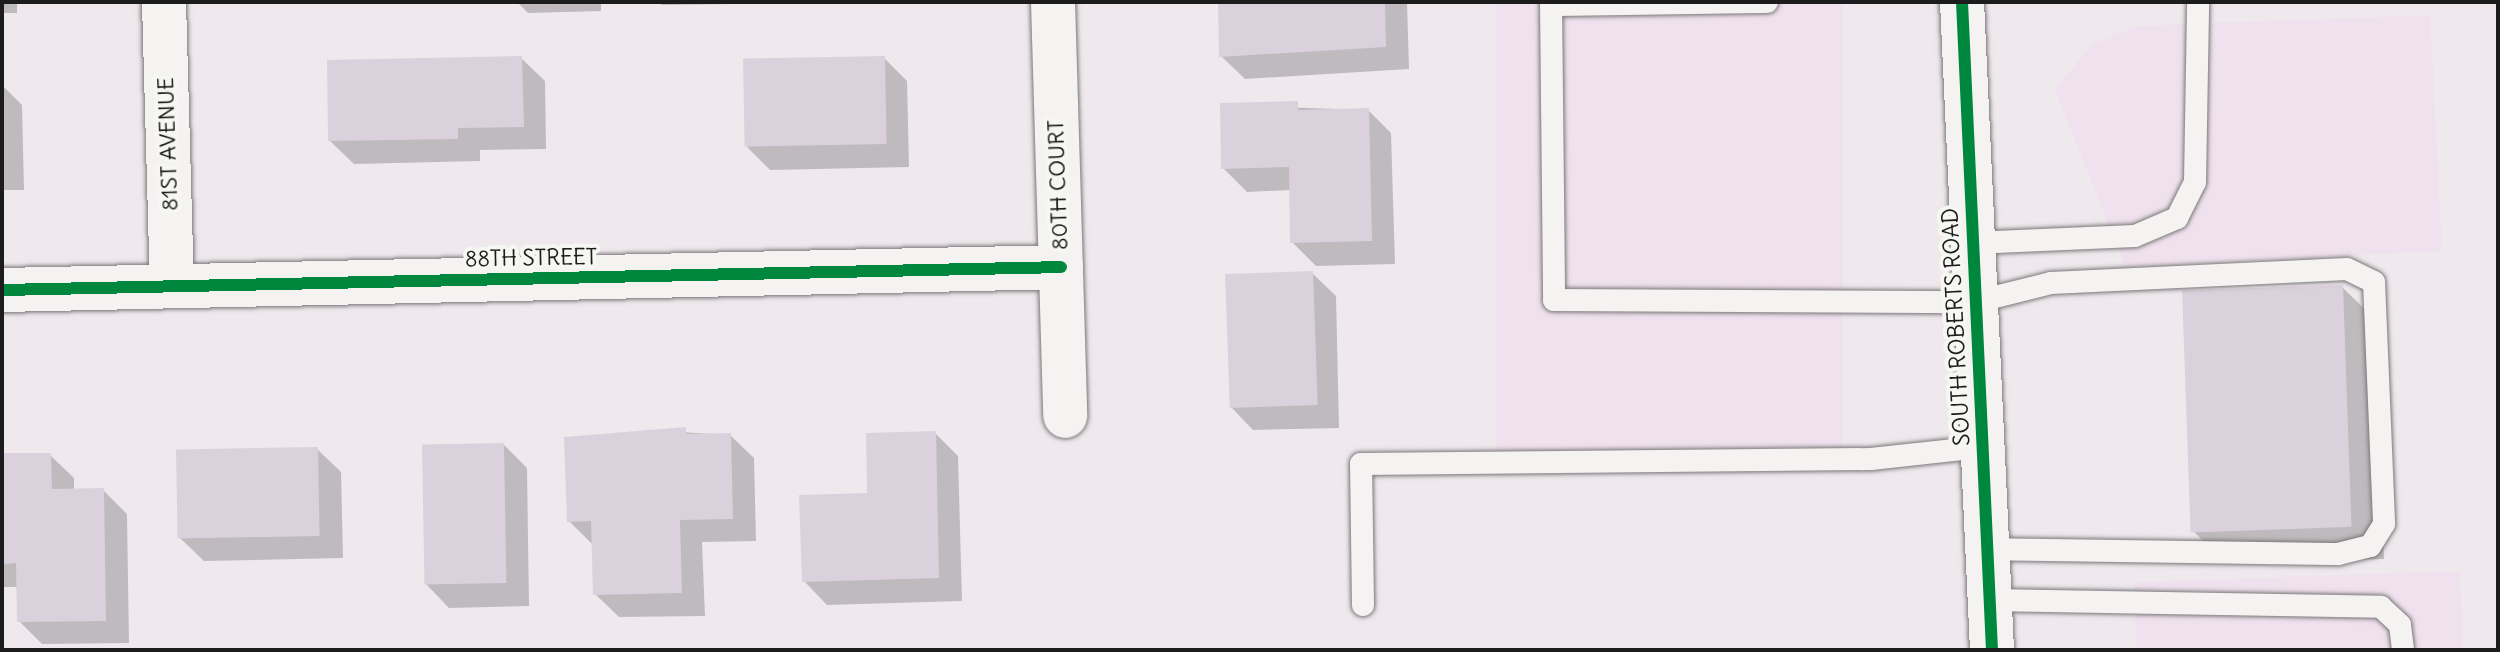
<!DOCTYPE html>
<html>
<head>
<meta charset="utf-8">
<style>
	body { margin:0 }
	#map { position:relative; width:2500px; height:652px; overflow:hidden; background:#efe9ee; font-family:Delius,sans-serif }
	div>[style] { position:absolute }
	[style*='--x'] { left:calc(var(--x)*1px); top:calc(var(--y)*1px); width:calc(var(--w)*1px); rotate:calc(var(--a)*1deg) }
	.built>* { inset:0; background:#efe1ed; transform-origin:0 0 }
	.shadow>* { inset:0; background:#0003; transform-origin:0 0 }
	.building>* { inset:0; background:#dbd1dc; transform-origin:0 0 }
	.roads { filter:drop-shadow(0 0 2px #7b787a) drop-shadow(0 0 2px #7b787a) }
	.service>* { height:22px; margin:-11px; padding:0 11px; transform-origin:11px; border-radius:11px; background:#f4f3f2 }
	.minor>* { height:44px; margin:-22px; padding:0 22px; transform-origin:22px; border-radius:22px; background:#f4f3f2 }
	.tertiary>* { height:44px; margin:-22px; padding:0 22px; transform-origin:22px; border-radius:22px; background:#f4f3f2 }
	.cycleway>* { height:12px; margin:-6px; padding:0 6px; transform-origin:6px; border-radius:6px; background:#00873e }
	span { translate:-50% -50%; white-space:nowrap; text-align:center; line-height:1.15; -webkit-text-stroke:8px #f6f6f2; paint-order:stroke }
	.street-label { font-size:22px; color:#1c1c1c }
	.frame { position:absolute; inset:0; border:4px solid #1c1c1c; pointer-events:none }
</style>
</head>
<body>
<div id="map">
	<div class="built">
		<i style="left:1496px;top:2px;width:347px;height:459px"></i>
		<i style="clip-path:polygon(2430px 15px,2442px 251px,2125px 266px,2055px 90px,2092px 44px,2138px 26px)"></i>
		<i style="left:2460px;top:571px;width:79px;height:326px;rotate:88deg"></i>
	</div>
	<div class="shadow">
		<i style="left:2px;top:2px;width:15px;height:11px"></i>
		<i style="clip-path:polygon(517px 2px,601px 2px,601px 11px,528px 13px)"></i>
		<i style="clip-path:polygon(659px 2px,734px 2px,734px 4px,662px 5px)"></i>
		<i style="clip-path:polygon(1220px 2px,1407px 2px,1409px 69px,1245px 79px,1221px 56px)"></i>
		<i style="clip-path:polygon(521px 58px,545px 81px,546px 149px,480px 150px,480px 161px,354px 164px,330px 141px)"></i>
		<i style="clip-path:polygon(884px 58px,907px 81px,909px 167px,770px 170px,747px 147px)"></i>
		<i style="clip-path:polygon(2px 85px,22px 105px,24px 190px,2px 190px)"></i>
		<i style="clip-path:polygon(1222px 105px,1368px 110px,1391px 133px,1395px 264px,1316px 266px,1292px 242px,1291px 190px,1247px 192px,1223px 168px)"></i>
		<i style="clip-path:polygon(1312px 273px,1336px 296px,1339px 428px,1253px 430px,1230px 406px)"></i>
		<i style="clip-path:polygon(2342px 287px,2376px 320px,2384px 559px,2227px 564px,2193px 531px)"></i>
		<i style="clip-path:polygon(646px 430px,730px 435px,754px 458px,756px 541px,702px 542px,705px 616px,619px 617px,595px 594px,592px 544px,569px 521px)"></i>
		<i style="clip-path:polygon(935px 433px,958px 456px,962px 601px,827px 605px,804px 581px,869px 495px)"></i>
		<i style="clip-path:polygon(504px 445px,527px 468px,529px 606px,449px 608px,426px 584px)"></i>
		<i style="clip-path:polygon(317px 449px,341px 472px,343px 558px,204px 561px,180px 538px)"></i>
		<i style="clip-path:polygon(2px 455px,50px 455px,74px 478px,74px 491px,103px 490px,127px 514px,129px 643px,42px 644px,19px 621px,18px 587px,2px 587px)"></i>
	</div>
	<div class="building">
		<i style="clip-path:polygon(1218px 2px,1385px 2px,1386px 47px,1219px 57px)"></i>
		<i style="clip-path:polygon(522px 56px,524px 127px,458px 128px,458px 139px,328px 141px,327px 60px)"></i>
		<i style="left:885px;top:56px;width:88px;height:142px;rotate:89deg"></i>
		<i style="clip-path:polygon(1298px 101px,1298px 110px,1369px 108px,1372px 241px,1290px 243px,1289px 167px,1221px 169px,1220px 103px)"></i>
		<i style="left:1313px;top:271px;width:134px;height:88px;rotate:88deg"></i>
		<i style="left:2343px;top:285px;width:242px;height:161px;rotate:88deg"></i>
		<i style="clip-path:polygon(686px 427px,686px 434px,731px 433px,733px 519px,680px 520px,682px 593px,593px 595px,591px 521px,567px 522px,564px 437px)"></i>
		<i style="clip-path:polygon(936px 431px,939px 578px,802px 582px,799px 495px,867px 493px,866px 433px)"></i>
		<i style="left:504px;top:443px;width:140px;height:82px;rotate:89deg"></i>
		<i style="left:318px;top:447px;width:89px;height:142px;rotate:89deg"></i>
		<i style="clip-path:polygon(2px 453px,51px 453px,52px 489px,104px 488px,106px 621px,17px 622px,16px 563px,2px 564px)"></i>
	</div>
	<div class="roads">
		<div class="service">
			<i style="--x:1551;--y:2;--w:298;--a:89.4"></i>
			<i style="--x:1554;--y:300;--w:421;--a:0.3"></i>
			<i style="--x:1975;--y:302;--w:78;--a:-14"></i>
			<i style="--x:2051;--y:283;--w:296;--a:-2.7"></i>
			<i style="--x:2347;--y:269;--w:30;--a:26"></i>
			<i style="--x:2374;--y:282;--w:242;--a:87.6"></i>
			<i style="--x:2384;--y:524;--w:26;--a:122"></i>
			<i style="--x:2370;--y:546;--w:33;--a:166"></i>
			<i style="--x:2338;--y:554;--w:351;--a:-179.2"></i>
			<i style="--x:1551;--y:5;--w:216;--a:-0.8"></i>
			<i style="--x:1972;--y:243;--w:163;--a:-2.5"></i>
			<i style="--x:2135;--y:236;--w:46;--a:-23.2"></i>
			<i style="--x:2177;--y:218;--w:40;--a:-63.4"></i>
			<i style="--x:2195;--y:182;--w:180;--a:-89"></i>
			<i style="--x:1989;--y:600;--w:392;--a:1"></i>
			<i style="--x:2381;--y:607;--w:26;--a:43"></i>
			<i style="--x:2400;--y:625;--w:25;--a:83"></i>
			<i style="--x:1363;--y:605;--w:141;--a:-90.8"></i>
			<i style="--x:1361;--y:464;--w:510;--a:-0.56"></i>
			<i style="--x:1871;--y:459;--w:112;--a:-6.2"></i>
		</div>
		<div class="minor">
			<i style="--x:164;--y:2;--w:284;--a:88.4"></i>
			<i style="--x:1053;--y:2;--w:414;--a:88.3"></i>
			<i style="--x:2;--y:290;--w:1059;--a:-1.24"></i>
		</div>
		<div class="tertiary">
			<i style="--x:1962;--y:2;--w:649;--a:87.35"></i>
		</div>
	</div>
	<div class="cycleway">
		<i style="--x:1962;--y:2;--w:649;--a:87.35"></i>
		<i style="--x:2;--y:290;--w:1059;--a:-1.24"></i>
	</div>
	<div class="street-label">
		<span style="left:168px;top:144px;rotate:-92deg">81ST AVENUE</span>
		<span style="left:1058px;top:185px;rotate:-92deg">80TH COURT</span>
		<span style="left:531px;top:258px;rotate:-1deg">88TH STREET</span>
		<span style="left:1956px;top:327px;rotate:-93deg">SOUTH ROBERTS ROAD</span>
	</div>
	<div class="frame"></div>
</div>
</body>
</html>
